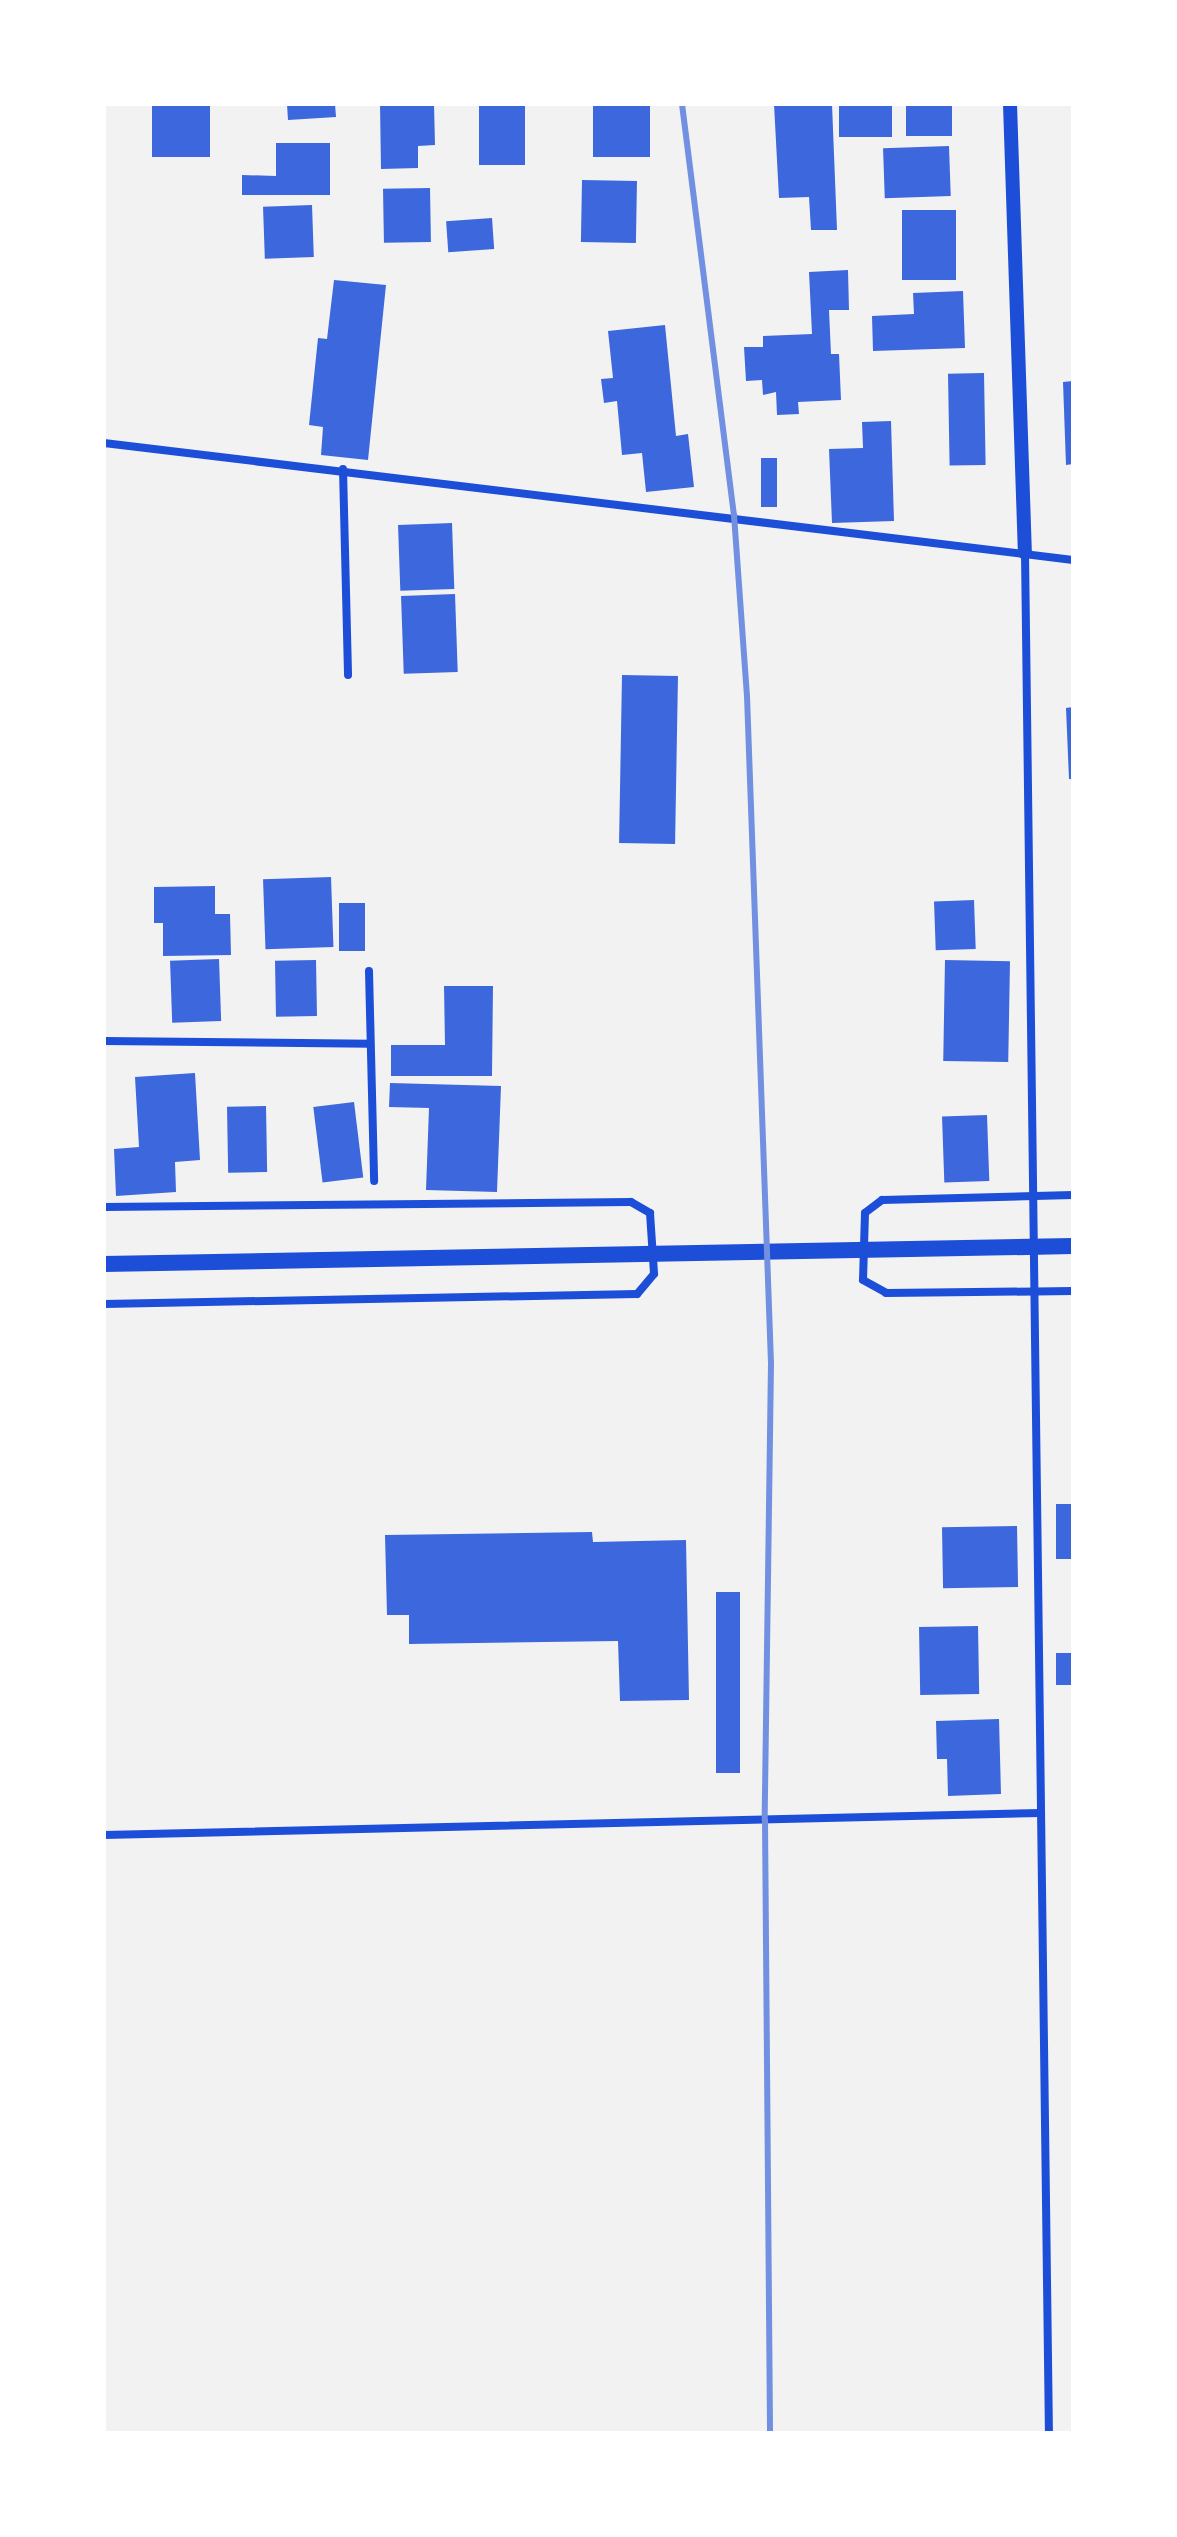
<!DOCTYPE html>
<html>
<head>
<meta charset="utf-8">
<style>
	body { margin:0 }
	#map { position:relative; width:1177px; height:2537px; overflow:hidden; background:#f2f2f2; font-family:"Archivo Narrow",sans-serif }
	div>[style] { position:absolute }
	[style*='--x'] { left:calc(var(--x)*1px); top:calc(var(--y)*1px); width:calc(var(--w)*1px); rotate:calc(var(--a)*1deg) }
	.building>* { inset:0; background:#3d67dc; transform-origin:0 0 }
	.minor>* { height:8px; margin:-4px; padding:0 4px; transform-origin:4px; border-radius:4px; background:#1d4ed8 }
	.tertiary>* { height:14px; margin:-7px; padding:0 7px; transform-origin:7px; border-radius:7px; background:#1d4ed8 }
	.secondary>* { height:16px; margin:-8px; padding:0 8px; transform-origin:8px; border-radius:8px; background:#1d4ed8 }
	.rail>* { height:6px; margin:-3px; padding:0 3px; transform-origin:3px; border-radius:3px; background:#7290e2 }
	span { translate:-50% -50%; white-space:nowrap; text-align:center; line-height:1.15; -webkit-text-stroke:8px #fff; paint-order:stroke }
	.frame { position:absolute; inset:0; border:106px solid #fff; pointer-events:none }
</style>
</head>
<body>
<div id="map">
	<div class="building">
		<i style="left:152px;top:104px;width:58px;height:53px"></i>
		<i style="clip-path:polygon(287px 104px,335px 104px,336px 117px,288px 120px)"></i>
		<i style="clip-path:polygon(380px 104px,434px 104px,435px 145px,418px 146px,418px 168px,381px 169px)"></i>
		<i style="left:479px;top:104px;width:46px;height:61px"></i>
		<i style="left:593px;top:104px;width:57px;height:53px"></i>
		<i style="clip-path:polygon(774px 104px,832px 104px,837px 230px,811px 230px,809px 197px,779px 198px)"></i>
		<i style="left:839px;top:104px;width:53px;height:33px"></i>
		<i style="left:906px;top:104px;width:46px;height:32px"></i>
		<i style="clip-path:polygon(276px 143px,330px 143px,330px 195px,242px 195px,242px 175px,276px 176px)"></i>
		<i style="left:949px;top:146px;width:50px;height:66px;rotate:88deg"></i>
		<i style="left:582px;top:180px;width:55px;height:62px;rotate:1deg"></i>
		<i style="left:430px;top:188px;width:54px;height:47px;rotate:89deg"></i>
		<i style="left:312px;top:205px;width:52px;height:49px;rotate:88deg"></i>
		<i style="left:902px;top:210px;width:54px;height:70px"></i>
		<i style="left:492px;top:218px;width:31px;height:46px;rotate:86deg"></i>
		<i style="clip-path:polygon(848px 270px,849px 310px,829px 310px,831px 354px,839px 354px,841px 400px,798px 402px,799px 414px,777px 415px,776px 392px,763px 395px,762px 380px,746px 381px,744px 347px,763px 347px,763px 336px,812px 334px,809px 272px)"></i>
		<i style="clip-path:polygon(334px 280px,386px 285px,368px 460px,321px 455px,323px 427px,309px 425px,318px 338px,327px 339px)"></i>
		<i style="clip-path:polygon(963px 291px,965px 348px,873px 351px,872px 316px,914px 314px,913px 293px)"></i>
		<i style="clip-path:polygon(665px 325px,676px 436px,688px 434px,694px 487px,646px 492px,642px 453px,622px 455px,617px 401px,604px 403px,601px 379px,613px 378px,608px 331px)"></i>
		<i style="left:984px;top:373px;width:92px;height:36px;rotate:89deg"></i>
		<i style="clip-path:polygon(1073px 381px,1073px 464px,1066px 465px,1063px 382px)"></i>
		<i style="clip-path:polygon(891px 421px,894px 521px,832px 523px,829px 449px,863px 448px,862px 422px)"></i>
		<i style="left:761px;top:458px;width:16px;height:49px"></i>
		<i style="left:452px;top:523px;width:66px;height:54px;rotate:88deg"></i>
		<i style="left:455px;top:594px;width:78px;height:54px;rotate:88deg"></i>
		<i style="left:622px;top:675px;width:56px;height:168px;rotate:1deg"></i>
		<i style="clip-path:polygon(1073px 707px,1073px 779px,1069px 779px,1066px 708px)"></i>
		<i style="left:331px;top:877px;width:70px;height:68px;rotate:88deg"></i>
		<i style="clip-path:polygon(215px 886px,215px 914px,230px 914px,231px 955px,163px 956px,163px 923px,154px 923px,154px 887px)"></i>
		<i style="left:974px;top:900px;width:49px;height:40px;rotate:88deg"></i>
		<i style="left:339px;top:903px;width:26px;height:48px"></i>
		<i style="left:219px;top:959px;width:62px;height:49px;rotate:88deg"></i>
		<i style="left:316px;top:960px;width:56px;height:41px;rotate:89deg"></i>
		<i style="left:945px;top:960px;width:65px;height:101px;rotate:1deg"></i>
		<i style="clip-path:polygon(444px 986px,493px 986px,492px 1076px,391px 1076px,391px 1045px,445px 1045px)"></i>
		<i style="clip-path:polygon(195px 1073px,200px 1160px,175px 1162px,176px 1192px,116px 1196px,114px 1149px,139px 1147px,135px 1077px)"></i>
		<i style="clip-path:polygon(390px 1083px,501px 1086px,497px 1192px,426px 1190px,429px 1108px,389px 1107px)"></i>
		<i style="left:354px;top:1102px;width:76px;height:41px;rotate:83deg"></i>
		<i style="left:266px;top:1106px;width:66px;height:39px;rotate:89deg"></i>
		<i style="left:987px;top:1115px;width:66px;height:45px;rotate:88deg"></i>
		<i style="left:1073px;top:1504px;width:55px;height:17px;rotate:90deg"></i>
		<i style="left:1017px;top:1526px;width:61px;height:75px;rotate:89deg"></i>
		<i style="clip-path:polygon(592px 1532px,593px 1542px,686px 1540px,689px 1700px,620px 1701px,618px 1641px,409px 1644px,409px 1615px,387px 1615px,385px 1535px)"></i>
		<i style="left:716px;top:1592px;width:24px;height:181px"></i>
		<i style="left:978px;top:1626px;width:68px;height:59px;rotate:89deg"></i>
		<i style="left:1056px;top:1653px;width:17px;height:32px"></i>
		<i style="clip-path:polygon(999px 1719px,1001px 1794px,948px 1796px,947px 1759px,937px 1759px,936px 1721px)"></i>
	</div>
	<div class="minor">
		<i style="--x:104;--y:443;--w:976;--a:6.88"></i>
		<i style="--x:343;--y:469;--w:206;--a:88.6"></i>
		<i style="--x:1025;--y:553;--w:1880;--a:89.27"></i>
		<i style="--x:369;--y:971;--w:210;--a:88.6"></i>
		<i style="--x:104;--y:1041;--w:266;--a:0.6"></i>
		<i style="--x:1073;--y:1195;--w:191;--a:178.5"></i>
		<i style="--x:882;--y:1200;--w:21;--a:143"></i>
		<i style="--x:865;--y:1213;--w:67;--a:91.7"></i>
		<i style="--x:863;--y:1280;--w:26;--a:29"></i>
		<i style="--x:886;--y:1293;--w:187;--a:-0.6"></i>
		<i style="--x:104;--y:1207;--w:527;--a:-0.54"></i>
		<i style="--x:631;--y:1202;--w:22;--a:30"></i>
		<i style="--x:650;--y:1213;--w:61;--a:86.2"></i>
		<i style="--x:654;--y:1274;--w:26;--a:130"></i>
		<i style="--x:637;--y:1294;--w:533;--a:178.93"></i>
		<i style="--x:104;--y:1835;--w:937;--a:-1.35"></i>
	</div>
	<div class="tertiary">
		<i style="--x:1010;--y:104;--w:449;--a:88.1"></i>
	</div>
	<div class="secondary">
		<i style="--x:104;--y:1264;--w:969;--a:-1.06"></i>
	</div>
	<div class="rail">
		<i style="--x:682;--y:104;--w:414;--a:82.8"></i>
		<i style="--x:734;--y:515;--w:181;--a:85.9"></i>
		<i style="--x:747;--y:696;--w:667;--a:87.94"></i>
		<i style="--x:771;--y:1363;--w:457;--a:90.8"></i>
		<i style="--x:765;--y:1820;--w:613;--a:89.53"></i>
	</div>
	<div class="frame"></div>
</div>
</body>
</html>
